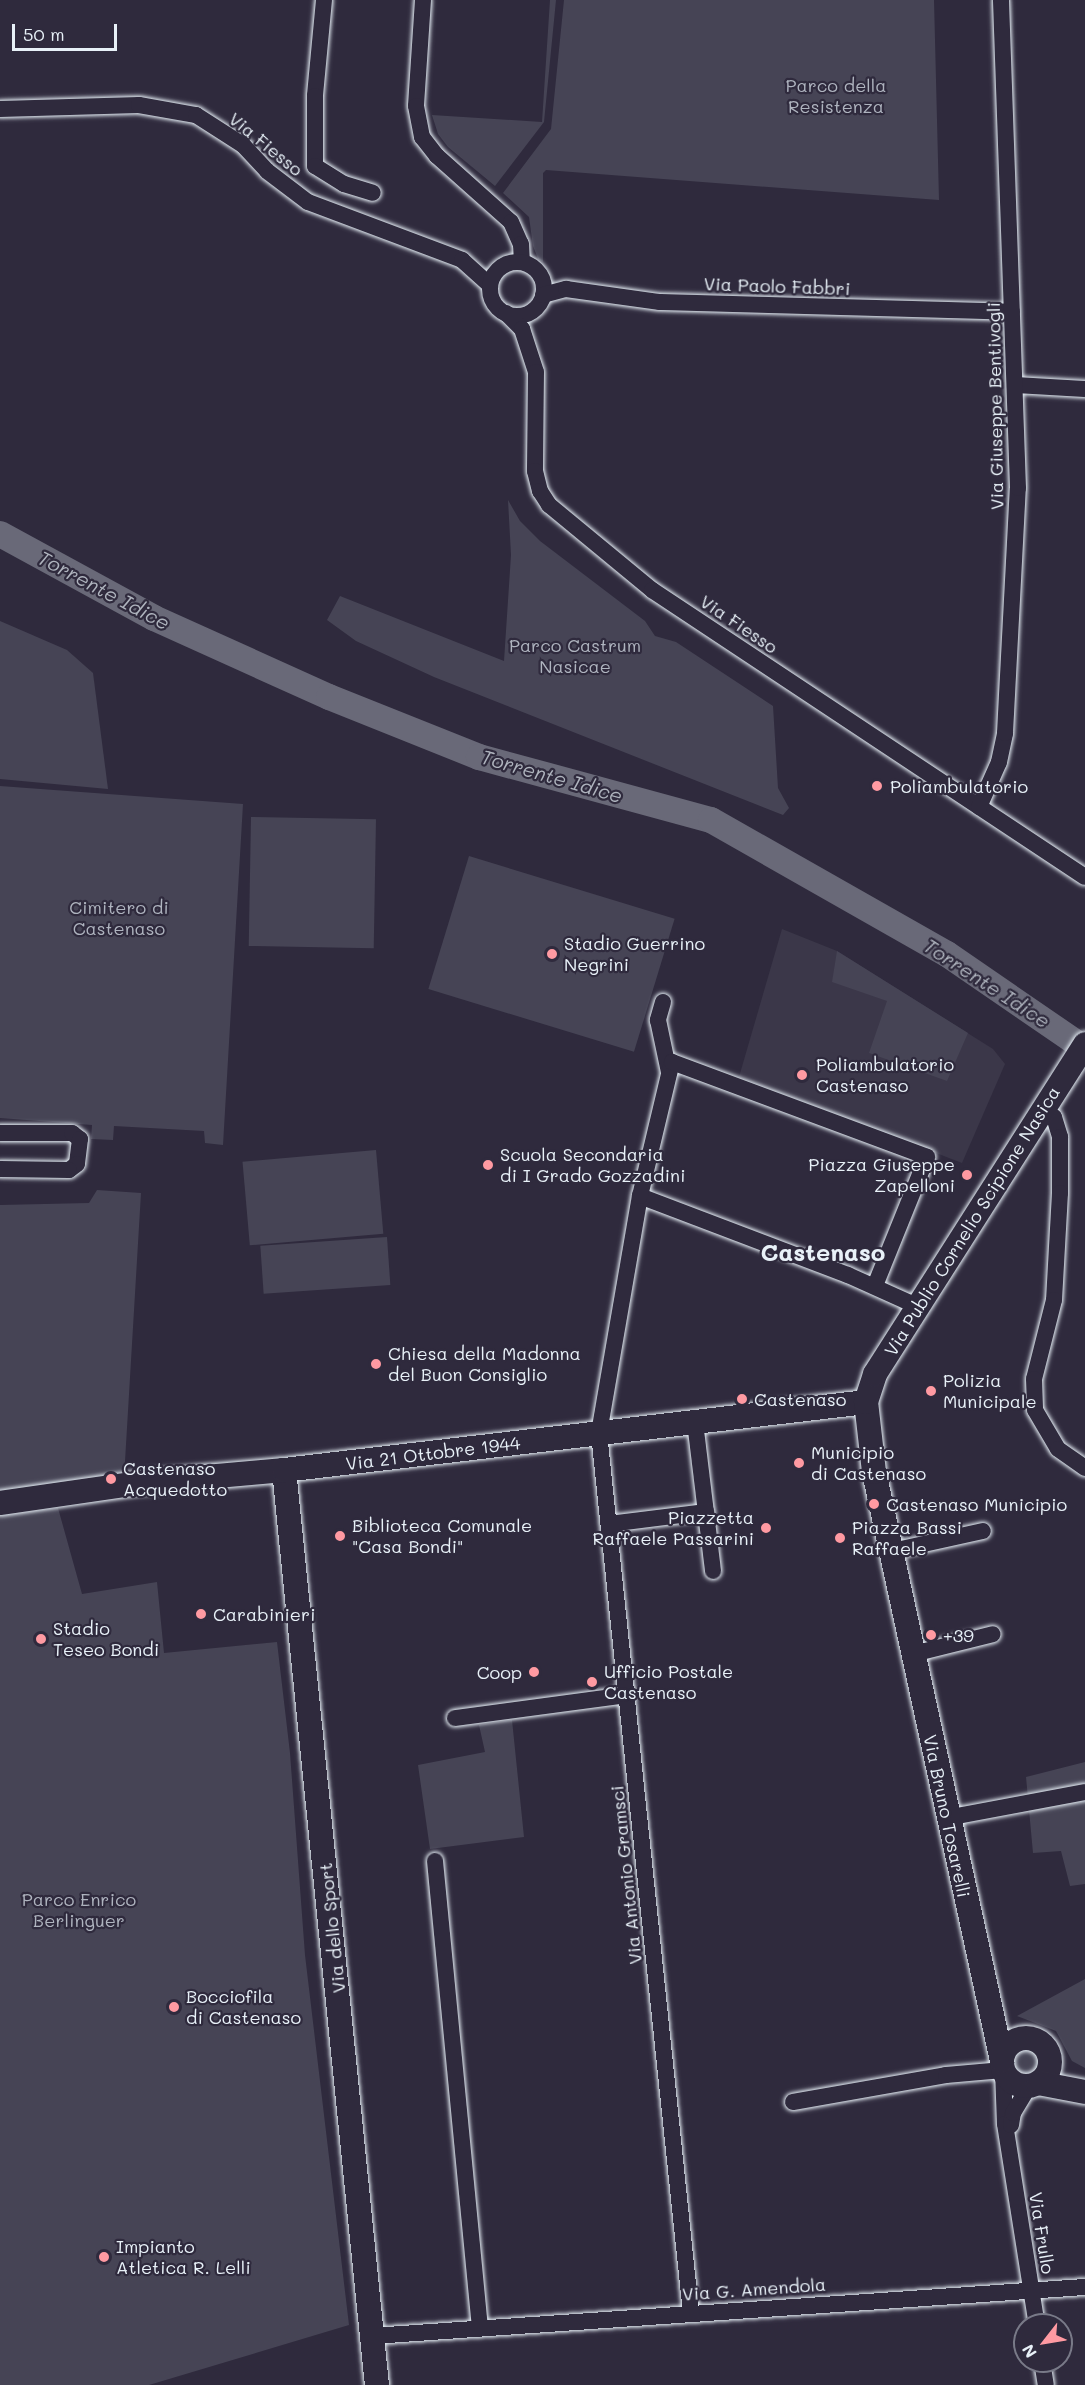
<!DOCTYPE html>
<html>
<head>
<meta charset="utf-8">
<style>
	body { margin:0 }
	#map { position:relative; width:1085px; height:2385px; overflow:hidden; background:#2f2a3d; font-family:Mali,sans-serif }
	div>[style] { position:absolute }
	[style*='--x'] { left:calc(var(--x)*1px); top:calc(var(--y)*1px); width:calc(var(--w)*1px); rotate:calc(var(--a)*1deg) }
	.built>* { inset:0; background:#3b3749 }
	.green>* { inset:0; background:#464455; transform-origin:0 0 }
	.round { border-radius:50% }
	.river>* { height:26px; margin:-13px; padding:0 13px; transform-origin:13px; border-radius:13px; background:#696978 }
	.roads { filter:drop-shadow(0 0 2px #e8f1f8) drop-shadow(0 0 2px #e8f1f8) }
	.street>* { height:16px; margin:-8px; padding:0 8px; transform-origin:8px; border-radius:8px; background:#2f2a3d }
	.street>.ring { margin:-8px; padding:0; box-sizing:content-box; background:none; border:16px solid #2f2a3d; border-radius:50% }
	.secondary>* { height:24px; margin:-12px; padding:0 12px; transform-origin:12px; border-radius:12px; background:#2f2a3d }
	.secondary>.ring { margin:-12px; padding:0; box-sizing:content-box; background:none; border:24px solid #2f2a3d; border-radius:50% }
	.dots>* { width:16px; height:16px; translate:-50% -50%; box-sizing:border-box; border:3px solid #2f2a3d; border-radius:50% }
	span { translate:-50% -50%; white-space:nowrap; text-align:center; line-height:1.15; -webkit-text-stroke:4.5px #2f2a3d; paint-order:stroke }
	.park-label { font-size:18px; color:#afb4bf }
	.street-label { font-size:18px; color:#e8f1f8 }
	.poi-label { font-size:18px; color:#e8f1f8 }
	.left { translate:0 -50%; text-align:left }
	.right { translate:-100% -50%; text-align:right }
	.water-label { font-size:20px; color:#afb4be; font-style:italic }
	.district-label { font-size:24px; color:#e8f1f8; font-weight:700 }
	.north { position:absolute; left:1013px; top:2313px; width:60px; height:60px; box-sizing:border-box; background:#2f2a3d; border:2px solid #797a88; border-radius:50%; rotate:239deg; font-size:16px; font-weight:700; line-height:24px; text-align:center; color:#e8f1f8 }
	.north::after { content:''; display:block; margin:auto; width:21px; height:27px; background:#ff9aa2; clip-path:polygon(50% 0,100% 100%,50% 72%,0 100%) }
	.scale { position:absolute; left:12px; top:24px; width:105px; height:27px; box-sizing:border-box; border:3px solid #e8f1f8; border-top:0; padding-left:8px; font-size:18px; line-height:21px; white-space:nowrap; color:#e8f1f8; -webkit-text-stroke:4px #2f2a3d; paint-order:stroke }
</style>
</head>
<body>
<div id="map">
	<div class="built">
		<i style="clip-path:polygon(782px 929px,837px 951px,993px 1049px,1005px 1064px,962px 1163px,739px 1077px)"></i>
	</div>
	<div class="green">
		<i style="clip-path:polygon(550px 0,556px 0,544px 122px,495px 186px,448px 147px,438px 134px,432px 115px,542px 122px)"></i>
		<i style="clip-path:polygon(564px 0,934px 0,939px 200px,546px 170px,543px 173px,543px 262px,538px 259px,533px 246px,529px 217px,503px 193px,551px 129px)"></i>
		<i style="clip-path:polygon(508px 500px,520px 521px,540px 541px,645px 621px,655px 636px,676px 642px,773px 706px,778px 788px,789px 808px,783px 815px,434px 677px,356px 641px,327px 620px,340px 596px,504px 661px,511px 555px)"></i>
		<i style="clip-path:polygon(0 621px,67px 650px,93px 673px,108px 789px,0 779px)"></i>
		<i style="clip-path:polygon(0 786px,243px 804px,223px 1145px,205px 1143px,204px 1131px,114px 1126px,113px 1140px,91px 1139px,92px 1125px,0 1118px)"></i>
		<i style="left:251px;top:817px;width:125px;height:129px;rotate:1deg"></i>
		<i style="left:469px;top:856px;width:215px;height:139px;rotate:17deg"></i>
		<i style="clip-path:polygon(837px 951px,968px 1033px,947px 1081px,869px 1053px,887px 1001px,832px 982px)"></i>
		<i style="left:376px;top:1150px;width:84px;height:134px;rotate:85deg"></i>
		<i style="clip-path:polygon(97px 1190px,141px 1193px,124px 1478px,0 1494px,0 1205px,89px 1203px)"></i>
		<i style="left:387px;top:1237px;width:48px;height:127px;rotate:86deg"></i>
		<i style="clip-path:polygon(58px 1508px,82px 1594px,157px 1582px,164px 1653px,277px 1642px,290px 1753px,305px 1955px,349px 2325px,149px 2385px,0 2385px,0 1515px)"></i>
		<i style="clip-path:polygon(512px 1720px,524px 1837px,430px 1849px,418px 1765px,485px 1752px,479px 1725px)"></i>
		<i style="clip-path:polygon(1085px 1762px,1085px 1884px,1070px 1886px,1061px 1851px,1033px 1853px,1026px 1777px)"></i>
		<i style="clip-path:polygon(1085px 1979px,1085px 2068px,1072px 2061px,1056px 2031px,1017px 2016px)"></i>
		<i class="round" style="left:1008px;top:2044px;width:34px;height:34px"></i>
	</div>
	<div class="river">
		<i style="--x:0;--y:534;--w:175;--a:28.6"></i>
		<i style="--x:154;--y:618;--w:192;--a:24.3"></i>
		<i style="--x:329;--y:697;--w:162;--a:21.8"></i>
		<i style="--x:479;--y:757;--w:240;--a:15.2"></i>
		<i style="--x:711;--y:820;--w:271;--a:29.6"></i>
		<i style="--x:947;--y:954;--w:168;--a:34.5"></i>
	</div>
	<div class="roads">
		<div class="street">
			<i style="--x:324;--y:0;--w:96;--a:95.4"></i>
			<i style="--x:315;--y:96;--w:70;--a:90"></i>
			<i style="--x:315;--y:166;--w:34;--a:32"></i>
			<i style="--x:344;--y:184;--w:30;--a:17"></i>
			<i style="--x:423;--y:0;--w:106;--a:93.8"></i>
			<i style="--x:416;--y:106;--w:32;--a:79"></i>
			<i style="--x:422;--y:137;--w:24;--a:52"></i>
			<i style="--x:437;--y:156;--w:99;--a:41.7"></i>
			<i style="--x:511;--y:222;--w:24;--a:66"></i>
			<i style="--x:521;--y:244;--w:18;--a:87"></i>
			<i style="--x:0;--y:109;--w:139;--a:-1.6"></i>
			<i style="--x:139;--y:105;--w:58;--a:10"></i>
			<i style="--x:196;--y:115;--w:56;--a:32.6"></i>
			<i style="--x:243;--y:145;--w:35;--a:47"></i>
			<i style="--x:267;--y:171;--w:51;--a:37.1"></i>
			<i style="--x:308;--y:202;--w:165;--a:20.6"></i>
			<i style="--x:462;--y:260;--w:36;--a:42"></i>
			<i class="ring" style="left:490px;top:262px;width:38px;height:38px"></i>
			<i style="--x:543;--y:295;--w:24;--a:-15"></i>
			<i style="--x:566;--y:289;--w:95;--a:7.9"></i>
			<i style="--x:660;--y:302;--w:352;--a:1.6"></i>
			<i style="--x:506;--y:313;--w:23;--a:45"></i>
			<i style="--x:522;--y:329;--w:45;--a:72"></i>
			<i style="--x:536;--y:372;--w:99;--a:90.6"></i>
			<i style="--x:535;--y:471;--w:21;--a:76"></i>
			<i style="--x:540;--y:491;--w:17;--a:57"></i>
			<i style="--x:549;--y:505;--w:134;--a:39.5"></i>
			<i style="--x:652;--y:590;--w:519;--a:33.54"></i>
			<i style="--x:1015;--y:385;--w:70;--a:3.3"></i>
			<i style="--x:979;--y:807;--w:49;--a:-66"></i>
			<i style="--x:999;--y:762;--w:30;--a:-78"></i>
			<i style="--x:1005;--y:733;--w:245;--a:-87"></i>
			<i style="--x:1018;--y:488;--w:488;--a:-92"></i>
			<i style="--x:663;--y:1002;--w:19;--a:106"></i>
			<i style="--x:658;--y:1020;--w:53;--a:78.1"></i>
			<i style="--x:1042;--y:1108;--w:15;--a:37"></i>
			<i style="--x:1054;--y:1117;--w:21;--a:73"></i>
			<i style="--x:1060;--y:1137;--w:56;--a:90"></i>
			<i style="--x:1060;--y:1193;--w:107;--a:93.2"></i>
			<i style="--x:1054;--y:1300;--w:81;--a:104.2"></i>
			<i style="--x:1034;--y:1379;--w:31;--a:88"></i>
			<i style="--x:1035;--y:1410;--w:45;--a:59.5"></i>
			<i style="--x:1058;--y:1449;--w:33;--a:35"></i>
			<i style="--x:0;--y:1133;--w:72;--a:0"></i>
			<i style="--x:72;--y:1133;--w:10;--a:37"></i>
			<i style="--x:80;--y:1139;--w:25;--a:97"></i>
			<i style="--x:77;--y:1164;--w:10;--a:143"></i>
			<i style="--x:69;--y:1170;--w:69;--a:-179.2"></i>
			<i style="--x:640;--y:1196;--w:222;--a:20.8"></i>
			<i style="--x:848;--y:1275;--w:76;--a:24.2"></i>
			<i style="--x:695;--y:1422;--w:150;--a:83.1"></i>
			<i style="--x:609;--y:1524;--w:98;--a:-7.1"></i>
			<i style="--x:892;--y:1551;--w:93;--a:-12.4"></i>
			<i style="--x:913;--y:1654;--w:82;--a:-14"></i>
			<i style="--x:455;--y:1718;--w:175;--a:-7.6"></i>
			<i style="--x:947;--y:1818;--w:140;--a:-10.7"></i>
			<i style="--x:435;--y:1861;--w:469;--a:84.5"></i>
			<i style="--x:793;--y:2102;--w:155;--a:-10"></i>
			<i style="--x:946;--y:2075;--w:57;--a:-5"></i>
			<i style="--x:1003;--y:2070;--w:54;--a:87.9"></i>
			<i style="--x:1005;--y:2124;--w:204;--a:81"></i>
			<i style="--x:1011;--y:2125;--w:12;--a:-81"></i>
			<i style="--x:1013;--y:2113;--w:31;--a:-59"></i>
			<i style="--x:691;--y:2313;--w:885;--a:-95.97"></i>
			<i style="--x:599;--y:1433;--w:241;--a:-80.2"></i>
			<i style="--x:640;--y:1196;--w:138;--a:-76.6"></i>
			<i style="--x:672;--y:1062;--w:272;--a:20.4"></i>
			<i style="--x:927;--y:1157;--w:139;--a:112"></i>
			<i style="--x:373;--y:2336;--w:714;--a:-3.94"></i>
			<i style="--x:1042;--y:2361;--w:24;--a:81"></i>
		</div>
		<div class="secondary">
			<i style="--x:284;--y:1470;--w:920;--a:84.2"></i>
			<i style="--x:0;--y:1503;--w:139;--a:-8.2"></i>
			<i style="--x:138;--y:1483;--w:147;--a:-5.1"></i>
			<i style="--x:284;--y:1470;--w:586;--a:-6.66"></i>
			<i class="ring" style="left:1002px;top:2038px;width:24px;height:24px"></i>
			<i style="--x:1002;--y:2061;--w:603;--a:-102.26"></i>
			<i style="--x:874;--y:1472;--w:70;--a:-96.5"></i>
			<i style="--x:866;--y:1402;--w:29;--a:-72"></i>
			<i style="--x:875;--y:1374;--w:391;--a:-57.5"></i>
			<i style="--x:1038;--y:2083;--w:48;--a:10.8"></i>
		</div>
	</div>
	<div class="dots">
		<i style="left:877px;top:786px;background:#ff9aa2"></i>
		<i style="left:552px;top:954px;background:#ff9aa2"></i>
		<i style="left:802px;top:1075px;background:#ff9aa2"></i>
		<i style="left:488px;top:1165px;background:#ff9aa2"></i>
		<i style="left:967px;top:1175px;background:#ff9aa2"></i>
		<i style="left:376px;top:1364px;background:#ff9aa2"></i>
		<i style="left:931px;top:1391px;background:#ff9aa2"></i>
		<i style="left:742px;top:1399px;background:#ff9aa2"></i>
		<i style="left:799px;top:1463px;background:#ff9aa2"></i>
		<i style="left:111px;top:1479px;background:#ff9aa2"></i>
		<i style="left:874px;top:1504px;background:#ff9aa2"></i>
		<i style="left:766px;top:1528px;background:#ff9aa2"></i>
		<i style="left:340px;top:1536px;background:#ff9aa2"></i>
		<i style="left:840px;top:1538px;background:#ff9aa2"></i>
		<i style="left:201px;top:1614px;background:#ff9aa2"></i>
		<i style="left:931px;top:1635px;background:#ff9aa2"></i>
		<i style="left:41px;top:1639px;background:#ff9aa2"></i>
		<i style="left:534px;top:1672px;background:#ff9aa2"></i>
		<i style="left:592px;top:1682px;background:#ff9aa2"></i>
		<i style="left:174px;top:2007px;background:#ff9aa2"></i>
		<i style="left:104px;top:2257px;background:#ff9aa2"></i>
	</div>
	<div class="park-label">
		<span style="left:836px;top:96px">Parco della<br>Resistenza</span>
		<span style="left:575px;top:656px">Parco Castrum<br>Nasicae</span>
		<span style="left:119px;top:918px">Cimitero di<br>Castenaso</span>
		<span style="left:79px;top:1910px">Parco Enrico<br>Berlinguer</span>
	</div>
	<div class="street-label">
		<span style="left:266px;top:144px;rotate:39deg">Via Fiesso</span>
		<span style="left:777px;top:286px;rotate:2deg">Via Paolo Fabbri</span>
		<span style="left:995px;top:406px;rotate:-91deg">Via Giuseppe Bentivogli</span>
		<span style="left:739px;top:624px;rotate:34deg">Via Fiesso</span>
		<span style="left:972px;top:1221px;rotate:-58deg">Via Publio Cornelio Scipione Nasica</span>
		<span style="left:433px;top:1453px;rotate:-7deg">Via 21 Ottobre 1944</span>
		<span style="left:947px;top:1816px;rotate:78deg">Via Bruno Tosarelli</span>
		<span style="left:626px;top:1875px;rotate:-96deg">Via Antonio Gramsci</span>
		<span style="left:332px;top:1928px;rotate:-96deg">Via dello Sport</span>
		<span style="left:1042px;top:2233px;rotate:81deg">Via Frullo</span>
		<span style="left:754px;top:2289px;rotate:-4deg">Via G. Amendola</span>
	</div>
	<div class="poi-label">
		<span class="left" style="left:890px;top:786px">Poliambulatorio</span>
		<span class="left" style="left:564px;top:954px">Stadio Guerrino<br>Negrini</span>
		<span class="left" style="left:816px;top:1075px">Poliambulatorio<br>Castenaso</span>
		<span class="left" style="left:500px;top:1165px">Scuola Secondaria<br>di I Grado Gozzadini</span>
		<span class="right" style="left:955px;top:1175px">Piazza Giuseppe<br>Zapelloni</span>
		<span class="left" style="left:388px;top:1364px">Chiesa della Madonna<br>del Buon Consiglio</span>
		<span class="left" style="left:943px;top:1391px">Polizia<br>Municipale</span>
		<span class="left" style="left:754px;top:1399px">Castenaso</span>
		<span class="left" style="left:811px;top:1463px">Municipio<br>di Castenaso</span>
		<span class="left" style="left:123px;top:1479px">Castenaso<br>Acquedotto</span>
		<span class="left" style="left:886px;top:1504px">Castenaso Municipio</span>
		<span class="right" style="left:754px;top:1528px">Piazzetta<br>Raffaele Passarini</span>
		<span class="left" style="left:352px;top:1536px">Biblioteca Comunale<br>"Casa Bondi"</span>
		<span class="left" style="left:852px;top:1538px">Piazza Bassi<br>Raffaele</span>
		<span class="left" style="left:213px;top:1614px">Carabinieri</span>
		<span class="left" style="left:53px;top:1639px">Stadio<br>Teseo Bondi</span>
		<span class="left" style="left:943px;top:1635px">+39</span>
		<span class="right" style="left:522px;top:1672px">Coop</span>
		<span class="left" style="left:604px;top:1682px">Ufficio Postale<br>Castenaso</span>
		<span class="left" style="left:186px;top:2007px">Bocciofila<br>di Castenaso</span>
		<span class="left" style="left:116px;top:2257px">Impianto<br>Atletica R. Lelli</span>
	</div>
	<div class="water-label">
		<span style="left:104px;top:590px;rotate:28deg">Torrente Idice</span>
		<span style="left:552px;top:776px;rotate:16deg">Torrente Idice</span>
		<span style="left:987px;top:983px;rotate:33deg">Torrente Idice</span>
	</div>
	<div class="district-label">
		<span style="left:823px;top:1252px">Castenaso</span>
	</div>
	<div class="north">N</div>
	<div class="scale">50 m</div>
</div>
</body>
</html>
